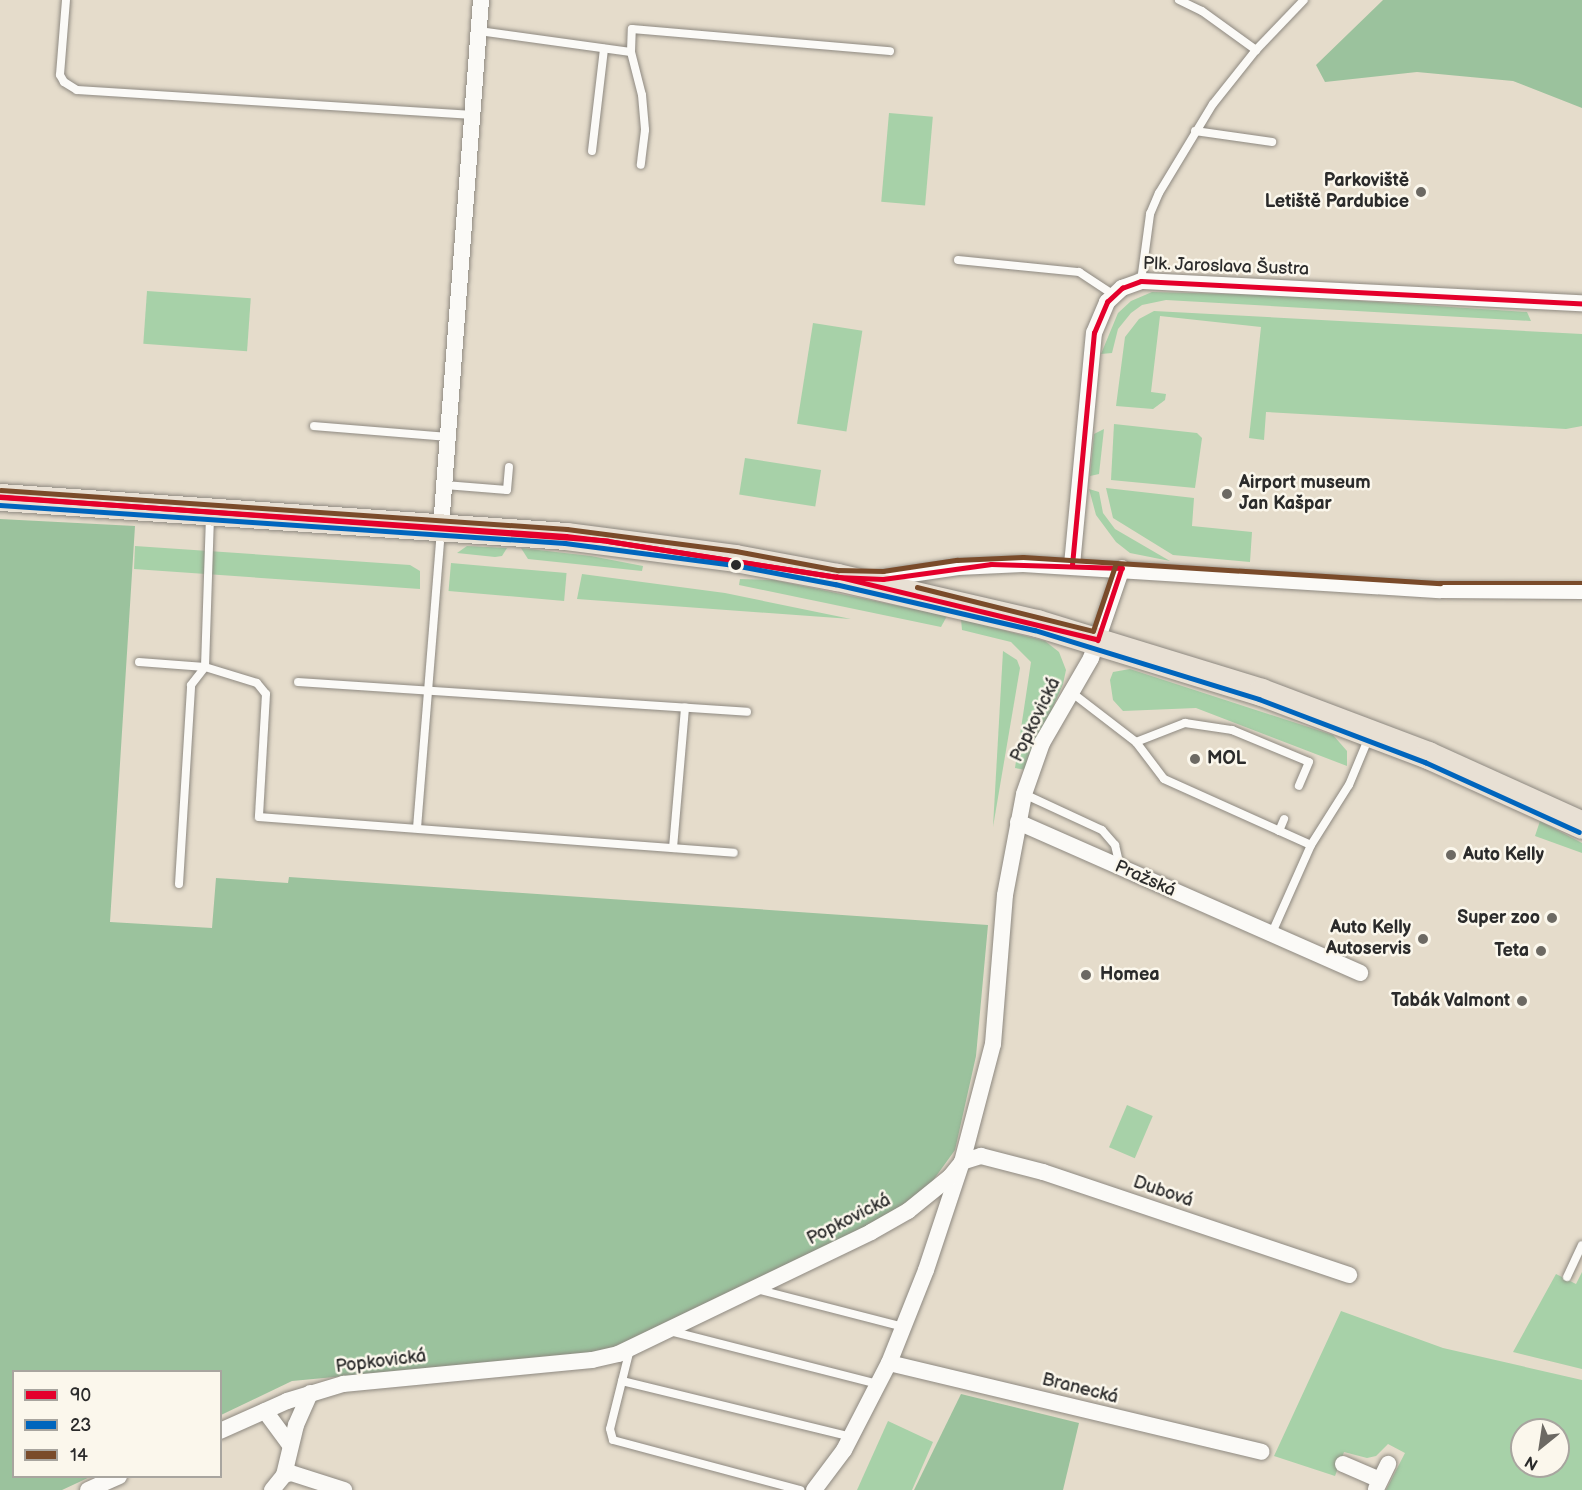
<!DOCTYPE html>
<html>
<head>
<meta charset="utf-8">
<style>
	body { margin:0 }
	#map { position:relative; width:1582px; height:1490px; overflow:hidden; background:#e5dccb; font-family:"Balsamiq Sans",sans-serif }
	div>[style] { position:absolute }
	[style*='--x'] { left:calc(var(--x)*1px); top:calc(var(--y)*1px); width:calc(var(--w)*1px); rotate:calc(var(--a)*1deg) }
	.green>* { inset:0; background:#a7d1a8; transform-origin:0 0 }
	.forest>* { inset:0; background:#9bc29d }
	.roads { filter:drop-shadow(0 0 2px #8e8981) drop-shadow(0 0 2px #8e8981) }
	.service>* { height:8px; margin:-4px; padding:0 4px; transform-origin:4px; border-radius:4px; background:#fbfaf7 }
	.minor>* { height:16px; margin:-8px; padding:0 8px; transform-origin:8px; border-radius:8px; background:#fbfaf7 }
	.primary>* { height:27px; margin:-13.5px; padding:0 13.5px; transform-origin:13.5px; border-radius:13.5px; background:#e8e0d4 }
	.bus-1>* { height:4.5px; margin:-2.25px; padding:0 2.25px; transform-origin:2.25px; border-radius:2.25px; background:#e4002b }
	.bus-2>* { height:4.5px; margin:-2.25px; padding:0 2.25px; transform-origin:2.25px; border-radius:2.25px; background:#0065bd }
	.bus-3>* { height:4.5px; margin:-2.25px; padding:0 2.25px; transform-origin:2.25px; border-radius:2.25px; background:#7a4b2a }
	.dots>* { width:16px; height:16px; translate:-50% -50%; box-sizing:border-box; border:3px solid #fbf7ec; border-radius:50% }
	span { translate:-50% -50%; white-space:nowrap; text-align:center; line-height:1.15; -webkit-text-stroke:5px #fbf7ec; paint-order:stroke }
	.poi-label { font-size:18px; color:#2b2b2b; font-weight:700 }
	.right { translate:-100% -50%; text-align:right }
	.left { translate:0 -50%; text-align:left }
	.street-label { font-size:18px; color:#2b2b2b }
	.legend { position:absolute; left:12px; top:1370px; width:210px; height:108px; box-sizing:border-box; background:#fbf7ec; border:2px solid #a8a59f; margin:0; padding:8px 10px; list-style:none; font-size:18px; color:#2b2b2b }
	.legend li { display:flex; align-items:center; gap:12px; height:30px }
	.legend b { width:30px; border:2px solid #a8a59f }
	.north { position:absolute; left:1510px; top:1418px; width:60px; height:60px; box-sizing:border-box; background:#fbf7ec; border:2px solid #a8a59f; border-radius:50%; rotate:210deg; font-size:16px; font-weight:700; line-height:24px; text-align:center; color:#2b2b2b }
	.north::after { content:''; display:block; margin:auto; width:21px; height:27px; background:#6c6963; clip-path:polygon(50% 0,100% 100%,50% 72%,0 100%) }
</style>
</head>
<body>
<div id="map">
	<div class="green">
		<i style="left:889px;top:113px;width:44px;height:89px;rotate:5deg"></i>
		<i style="left:147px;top:291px;width:104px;height:53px;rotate:4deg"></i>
		<i style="clip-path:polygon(1152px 292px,1273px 295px,1527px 312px,1531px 321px,1166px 300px,1142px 305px,1131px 313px,1118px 329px,1112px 353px,1101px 354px,1118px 313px,1131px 301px)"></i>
		<i style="clip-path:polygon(1154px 311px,1582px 334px,1582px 426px,1566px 429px,1266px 412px,1264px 440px,1249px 438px,1261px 327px,1160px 316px,1151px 392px,1166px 394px,1165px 400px,1153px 409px,1116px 406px,1125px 337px,1139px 319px)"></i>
		<i style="left:813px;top:323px;width:50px;height:102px;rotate:9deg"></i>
		<i style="clip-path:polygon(1114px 424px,1197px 433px,1202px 438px,1195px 488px,1111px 480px)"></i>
		<i style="clip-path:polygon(1104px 429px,1099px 474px,1090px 476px,1094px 434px)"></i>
		<i style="left:745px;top:458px;width:77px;height:37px;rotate:9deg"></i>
		<i style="clip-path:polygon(1106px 488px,1194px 498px,1192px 526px,1252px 532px,1250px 562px,1173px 555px,1113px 518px)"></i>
		<i style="clip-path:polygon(1089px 489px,1099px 492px,1103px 513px,1115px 529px,1170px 561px,1130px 553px,1116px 542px,1096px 515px)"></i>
		<i style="clip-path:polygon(135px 546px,410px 565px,420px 571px,420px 589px,134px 569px)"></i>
		<i style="clip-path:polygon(467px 546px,507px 548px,502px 556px,495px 557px,457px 553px)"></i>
		<i style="clip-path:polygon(521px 548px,591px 556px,643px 566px,642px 571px,528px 559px)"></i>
		<i style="left:451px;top:563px;width:116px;height:28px;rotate:5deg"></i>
		<i style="clip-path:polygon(582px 574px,725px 593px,851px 619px,577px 599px)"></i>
		<i style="clip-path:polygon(740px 579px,774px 580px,947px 616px,941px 627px,739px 585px)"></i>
		<i style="clip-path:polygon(961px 619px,1045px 641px,1059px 652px,1066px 670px,1063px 684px,1026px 770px,1015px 768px,1031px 662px,1011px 642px,962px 630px)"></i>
		<i style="clip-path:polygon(1003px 651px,1017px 660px,1020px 668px,993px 827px)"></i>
		<i style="clip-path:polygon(1130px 669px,1333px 735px,1347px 751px,1347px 766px,1196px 708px,1123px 711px,1113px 700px,1110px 680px,1113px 672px)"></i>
		<i style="clip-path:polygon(1540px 821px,1582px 843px,1582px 853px,1535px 836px)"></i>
		<i style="left:1127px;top:1105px;width:28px;height:46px;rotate:23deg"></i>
		<i style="clip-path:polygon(1582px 1272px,1582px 1369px,1513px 1352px,1556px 1274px,1576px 1284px)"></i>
		<i style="clip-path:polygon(evenodd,1341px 1311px,1443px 1348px,1582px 1380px,1582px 1490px,1386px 1490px,1405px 1453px,1388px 1444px,1376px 1456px,1367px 1458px,1344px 1452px,1335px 1476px,1274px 1456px,1341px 1311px,1522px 1430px,1558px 1430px,1558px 1466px,1522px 1466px,1522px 1430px)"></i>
		<i style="clip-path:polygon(888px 1421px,933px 1442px,912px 1490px,857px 1490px)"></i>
	</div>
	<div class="forest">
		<i style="clip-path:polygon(1383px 0,1582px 0,1582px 108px,1513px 81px,1417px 72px,1325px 82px,1316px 65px)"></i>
		<i style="clip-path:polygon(0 519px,135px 526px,110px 922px,212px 928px,216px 878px,288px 883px,289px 877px,988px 925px,976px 1056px,955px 1150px,929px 1186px,875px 1224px,621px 1350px,292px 1381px,221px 1415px,220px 1372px,14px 1372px,14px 1476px,90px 1477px,62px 1490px,0 1490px)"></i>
		<i style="clip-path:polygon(961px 1394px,1079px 1423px,1063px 1490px,914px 1490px)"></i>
	</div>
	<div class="roads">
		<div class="service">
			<i style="--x:66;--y:0;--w:75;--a:94.6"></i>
			<i style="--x:60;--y:75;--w:8;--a:60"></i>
			<i style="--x:64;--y:82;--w:15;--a:32"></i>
			<i style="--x:77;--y:90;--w:397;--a:3.6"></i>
			<i style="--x:1179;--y:0;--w:25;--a:26"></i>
			<i style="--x:1202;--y:11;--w:67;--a:35.8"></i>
			<i style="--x:479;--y:31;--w:153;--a:7.9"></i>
			<i style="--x:631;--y:52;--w:23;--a:-88"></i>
			<i style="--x:632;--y:29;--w:259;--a:4.9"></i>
			<i style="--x:631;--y:52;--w:44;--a:75.7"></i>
			<i style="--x:642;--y:95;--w:35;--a:85"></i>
			<i style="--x:645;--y:130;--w:35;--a:97"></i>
			<i style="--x:1195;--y:131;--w:78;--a:8.1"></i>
			<i style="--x:592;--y:151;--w:103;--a:-83.3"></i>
			<i style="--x:958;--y:260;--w:122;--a:5.7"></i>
			<i style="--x:1079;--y:272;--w:42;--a:33.3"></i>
			<i style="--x:1141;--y:281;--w:68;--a:-82.3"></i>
			<i style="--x:1150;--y:214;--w:23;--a:-67"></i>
			<i style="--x:1159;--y:193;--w:104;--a:-58.8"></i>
			<i style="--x:1213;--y:104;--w:69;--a:-51.5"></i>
			<i style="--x:1256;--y:50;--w:69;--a:-46.2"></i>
			<i style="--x:314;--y:426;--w:134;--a:4.7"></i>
			<i style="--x:445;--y:485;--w:62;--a:4.6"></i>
			<i style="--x:507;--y:490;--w:23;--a:-85"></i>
			<i style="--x:139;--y:662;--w:66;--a:4.3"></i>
			<i style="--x:205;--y:667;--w:54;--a:17.1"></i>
			<i style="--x:257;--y:683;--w:14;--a:51"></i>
			<i style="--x:266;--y:694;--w:123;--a:93.3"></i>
			<i style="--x:259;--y:817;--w:476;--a:4.3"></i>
			<i style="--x:298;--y:682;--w:450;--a:3.8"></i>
			<i style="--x:1071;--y:692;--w:82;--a:37.6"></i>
			<i style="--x:1136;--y:742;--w:46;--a:52.9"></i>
			<i style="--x:1164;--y:779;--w:161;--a:24.2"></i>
			<i style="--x:1136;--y:742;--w:53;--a:-21.2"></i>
			<i style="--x:1185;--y:723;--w:48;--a:8.5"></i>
			<i style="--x:1232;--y:730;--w:83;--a:22.6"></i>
			<i style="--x:1309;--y:762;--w:26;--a:113"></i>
			<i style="--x:1024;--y:794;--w:86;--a:24.8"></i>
			<i style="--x:1102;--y:830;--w:20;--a:49"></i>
			<i style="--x:1115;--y:845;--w:23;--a:77"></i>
			<i style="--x:417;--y:828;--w:299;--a:-85.4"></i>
			<i style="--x:1279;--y:831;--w:13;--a:-67"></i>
			<i style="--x:673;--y:848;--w:141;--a:-85.1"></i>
			<i style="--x:179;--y:884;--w:199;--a:-86.5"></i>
			<i style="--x:191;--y:685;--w:23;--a:-52"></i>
			<i style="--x:205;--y:667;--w:152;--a:-88.1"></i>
			<i style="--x:1271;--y:935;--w:98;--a:-66"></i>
			<i style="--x:1311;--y:845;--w:71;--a:-57.7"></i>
			<i style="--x:1349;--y:785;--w:52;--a:-67.4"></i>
			<i style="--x:1567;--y:1277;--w:35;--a:-65"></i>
			<i style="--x:756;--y:1289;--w:153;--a:14.4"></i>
			<i style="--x:670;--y:1331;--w:215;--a:14.3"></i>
			<i style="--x:630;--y:1349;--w:82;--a:104"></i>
			<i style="--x:610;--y:1429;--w:11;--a:75"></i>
			<i style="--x:613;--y:1440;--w:194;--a:15"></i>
			<i style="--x:622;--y:1381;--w:236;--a:13.7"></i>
		</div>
		<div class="minor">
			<i style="--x:441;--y:527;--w:529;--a:-85.66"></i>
			<i style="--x:1072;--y:565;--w:233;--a:-84.6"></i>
			<i style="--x:1094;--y:333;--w:34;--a:-67"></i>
			<i style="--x:1107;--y:302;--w:21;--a:-43"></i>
			<i style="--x:1122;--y:288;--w:20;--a:-20"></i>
			<i style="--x:1141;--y:281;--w:442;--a:2.9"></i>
			<i style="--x:877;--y:579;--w:82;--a:-8.4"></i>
			<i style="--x:958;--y:567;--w:65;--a:-2.6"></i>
			<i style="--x:1023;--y:564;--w:418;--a:3.6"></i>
			<i style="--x:1440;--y:590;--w:142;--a:0.4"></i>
			<i style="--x:1018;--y:822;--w:374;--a:23.8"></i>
			<i style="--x:889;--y:1363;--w:100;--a:-68.3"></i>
			<i style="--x:926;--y:1270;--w:114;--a:-71.6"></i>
			<i style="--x:962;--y:1162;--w:20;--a:-18"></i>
			<i style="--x:981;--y:1156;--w:64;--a:14.5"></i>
			<i style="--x:1043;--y:1172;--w:323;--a:18.6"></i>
			<i style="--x:265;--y:1411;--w:42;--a:53.7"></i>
			<i style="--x:220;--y:1431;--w:73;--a:-24.1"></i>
			<i style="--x:287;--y:1401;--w:59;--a:-16.9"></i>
			<i style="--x:343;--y:1384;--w:250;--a:-5.5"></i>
			<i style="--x:592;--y:1360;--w:27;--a:-13"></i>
			<i style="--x:618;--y:1354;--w:281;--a:-25.7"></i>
			<i style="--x:871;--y:1232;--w:43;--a:-29.6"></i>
			<i style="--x:908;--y:1211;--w:54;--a:-39"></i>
			<i style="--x:950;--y:1177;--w:19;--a:-51"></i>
			<i style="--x:962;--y:1162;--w:122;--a:-75.3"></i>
			<i style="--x:993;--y:1044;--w:149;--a:-85.4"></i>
			<i style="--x:1005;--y:895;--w:103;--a:-79.3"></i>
			<i style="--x:1024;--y:794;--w:54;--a:-70.6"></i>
			<i style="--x:1042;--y:743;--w:98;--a:-60"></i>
			<i style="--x:1091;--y:658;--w:95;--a:-71"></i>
			<i style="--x:1343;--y:1464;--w:40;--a:23.4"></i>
			<i style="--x:284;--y:1475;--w:51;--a:-76.5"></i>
			<i style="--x:296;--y:1425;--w:35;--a:-66"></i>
			<i style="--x:1376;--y:1489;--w:28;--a:-64"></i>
			<i style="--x:88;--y:1490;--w:34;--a:-24"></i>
			<i style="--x:272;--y:1490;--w:19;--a:-51"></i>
			<i style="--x:284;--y:1475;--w:7;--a:-16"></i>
			<i style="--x:291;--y:1473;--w:56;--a:17.8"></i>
			<i style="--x:814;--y:1490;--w:50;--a:-53.1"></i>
			<i style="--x:844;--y:1450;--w:98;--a:-62.7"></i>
			<i style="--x:889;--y:1363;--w:383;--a:13.4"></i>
		</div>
		<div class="primary">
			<i style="--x:0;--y:497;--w:567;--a:3.94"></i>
			<i style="--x:566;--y:536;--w:170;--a:7.4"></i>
			<i style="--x:735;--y:558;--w:104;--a:10.6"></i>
			<i style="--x:837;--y:577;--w:205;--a:13"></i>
			<i style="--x:1037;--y:623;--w:234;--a:17.1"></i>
			<i style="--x:1261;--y:692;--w:178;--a:20.7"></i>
			<i style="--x:1428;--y:755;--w:169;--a:24.4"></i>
		</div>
	</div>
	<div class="bus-1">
		<i style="--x:0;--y:497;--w:567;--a:3.94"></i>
		<i style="--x:566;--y:536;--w:42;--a:6.8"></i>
		<i style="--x:608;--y:541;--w:610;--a:-175.86"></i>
		<i style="--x:608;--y:541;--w:232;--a:8.9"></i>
		<i style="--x:608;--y:541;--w:232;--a:8.9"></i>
		<i style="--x:991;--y:564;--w:131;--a:1.7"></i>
		<i style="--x:1122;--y:568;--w:76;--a:108.4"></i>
		<i style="--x:1098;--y:640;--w:268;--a:-166.4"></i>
		<i style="--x:837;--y:577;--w:46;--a:2.5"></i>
		<i style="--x:883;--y:579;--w:109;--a:-7.9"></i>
		<i style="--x:1072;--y:565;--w:233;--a:-84.6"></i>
		<i style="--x:1094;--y:333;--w:34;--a:-67"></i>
		<i style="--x:1107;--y:302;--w:21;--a:-43"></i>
		<i style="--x:1122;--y:288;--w:20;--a:-20"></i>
		<i style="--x:1141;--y:281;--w:442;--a:2.9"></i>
	</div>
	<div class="bus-2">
		<i style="--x:0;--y:505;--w:566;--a:3.85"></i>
		<i style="--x:565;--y:543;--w:170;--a:7.4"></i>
		<i style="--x:734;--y:565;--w:103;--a:10.7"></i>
		<i style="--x:835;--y:584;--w:205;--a:13"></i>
		<i style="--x:1035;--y:630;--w:234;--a:17.1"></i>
		<i style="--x:1259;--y:699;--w:178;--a:20.8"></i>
		<i style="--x:1425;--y:762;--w:169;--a:24.4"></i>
	</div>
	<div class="bus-3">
		<i style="--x:1;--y:490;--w:567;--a:3.94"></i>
		<i style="--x:567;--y:529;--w:170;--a:7.4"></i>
		<i style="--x:736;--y:551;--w:104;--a:10.6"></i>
		<i style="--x:838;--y:570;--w:45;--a:1.3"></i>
		<i style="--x:883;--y:571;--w:75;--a:-8.5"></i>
		<i style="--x:957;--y:560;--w:66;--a:-2.6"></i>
		<i style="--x:1023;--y:557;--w:418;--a:3.6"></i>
		<i style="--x:1440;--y:583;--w:142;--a:0"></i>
		<i style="--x:917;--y:587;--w:181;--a:14"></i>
		<i style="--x:1093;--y:631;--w:69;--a:-71.3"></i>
	</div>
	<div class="dots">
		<i style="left:1421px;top:192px;background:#6c6963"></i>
		<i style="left:1227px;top:494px;background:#6c6963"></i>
		<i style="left:736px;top:565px;background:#2b2b2b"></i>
		<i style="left:1195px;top:759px;background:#6c6963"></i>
		<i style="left:1451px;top:855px;background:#6c6963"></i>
		<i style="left:1552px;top:918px;background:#6c6963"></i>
		<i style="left:1423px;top:939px;background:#6c6963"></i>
		<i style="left:1541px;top:951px;background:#6c6963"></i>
		<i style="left:1086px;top:975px;background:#6c6963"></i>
		<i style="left:1522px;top:1001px;background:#6c6963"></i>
	</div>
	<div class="poi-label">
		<span class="right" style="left:1409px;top:192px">Parkoviště<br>Letiště Pardubice</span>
		<span class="left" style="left:1239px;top:494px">Airport museum<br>Jan Kašpar</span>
		<span class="left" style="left:1207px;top:759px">MOL</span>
		<span class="left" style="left:1463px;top:855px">Auto Kelly</span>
		<span class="right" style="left:1540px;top:918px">Super zoo</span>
		<span class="right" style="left:1411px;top:939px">Auto Kelly<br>Autoservis</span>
		<span class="right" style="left:1529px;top:951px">Teta</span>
		<span class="left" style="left:1100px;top:975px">Homea</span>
		<span class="right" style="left:1510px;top:1001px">Tabák Valmont</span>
	</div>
	<div class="street-label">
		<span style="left:1226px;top:267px;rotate:2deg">Plk. Jaroslava Šustra</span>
		<span style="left:1036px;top:720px;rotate:-64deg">Popkovická</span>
		<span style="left:1145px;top:879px;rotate:24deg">Pražská</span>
		<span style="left:1163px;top:1192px;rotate:19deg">Dubová</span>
		<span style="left:849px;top:1220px;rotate:-27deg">Popkovická</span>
		<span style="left:381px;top:1362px;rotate:-7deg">Popkovická</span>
		<span style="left:1080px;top:1389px;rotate:14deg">Branecká</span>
	</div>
	<ul class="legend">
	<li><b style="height:8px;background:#e4002b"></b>90</li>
	<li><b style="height:8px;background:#0065bd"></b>23</li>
	<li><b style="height:8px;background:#7a4b2a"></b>14</li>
	</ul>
	<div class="north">N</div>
</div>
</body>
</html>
